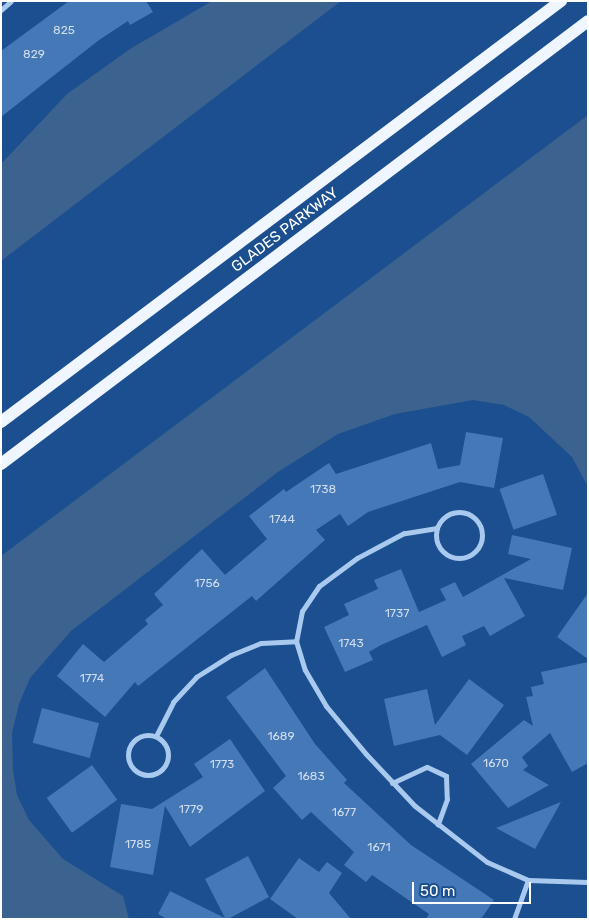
<!DOCTYPE html>
<html>
<head>
<meta charset="utf-8">
<style>
	body { margin:0 }
	#map { position:relative; width:589px; height:920px; overflow:hidden; background:#1b4f8f; font-family:Rubik,sans-serif }
	div>[style] { position:absolute }
	[style*='--x'] { left:calc(var(--x)*1px); top:calc(var(--y)*1px); width:calc(var(--w)*1px); rotate:calc(var(--a)*1deg) }
	.water>* { inset:0; background:#3c6290 }
	.building>* { inset:0; background:#4478b7; transform-origin:0 0 }
	.minor>* { height:5px; margin:-2.5px; padding:0 2.5px; transform-origin:2.5px; border-radius:2.5px; background:#a9c9ee }
	.minor>.ring { margin:-2.5px; padding:0; box-sizing:content-box; background:none; border:5px solid #a9c9ee; border-radius:50% }
	.primary>* { height:12px; margin:-6px; padding:0 6px; transform-origin:6px; border-radius:6px; background:#f0f6ff }
	span { translate:-50% -50%; white-space:nowrap; text-align:center; line-height:1.15; -webkit-text-stroke:5px #1b4f8f; paint-order:stroke }
	.number-label { font-size:12px; color:#d0dded }
	.number-label span { -webkit-text-stroke-width:0 }
	.street-label { font-size:15px; color:#fff }
	.frame { position:absolute; inset:0; border:2px solid #fff; pointer-events:none }
	.scale { position:absolute; left:412px; top:882px; width:119px; height:22px; box-sizing:border-box; border:2px solid #fff; border-top:0; padding-left:6px; font-size:15px; line-height:18px; white-space:nowrap; color:#fff; -webkit-text-stroke:4px #1b4f8f; paint-order:stroke }
</style>
</head>
<body>
<div id="map">
	<div class="water">
		<i style="clip-path:polygon(212px 1px,341px 1px,1px 261px,1px 164px,67px 94px,130px 49px)"></i>
		<i style="clip-path:polygon(588px 115px,588px 487px,572px 457px,529px 417px,504px 405px,473px 400px,395px 414px,338px 434px,278px 472px,71px 631px,30px 678px,19px 704px,12px 733px,13px 770px,17px 795px,29px 820px,63px 859px,123px 896px,129px 919px,1px 919px,1px 556px)"></i>
	</div>
	<div class="building">
		<i style="clip-path:polygon(69px 1px,146px 1px,153px 12px,130px 25px,128px 21px,99px 40px,1px 117px,1px 51px)"></i>
		<i style="clip-path:polygon(466px 432px,503px 438px,494px 488px,460px 482px,368px 512px,348px 526px,340px 514px,316px 530px,325px 540px,256px 601px,252px 596px,138px 686px,135px 682px,105px 717px,57px 676px,83px 644px,104px 662px,148px 624px,145px 620px,163px 605px,154px 594px,202px 549px,225px 575px,267px 539px,249px 516px,284px 489px,286px 492px,329px 463px,336px 474px,431px 443px,438px 469px,460px 465px)"></i>
		<i style="left:543px;top:474px;width:43px;height:46px;rotate:71deg"></i>
		<i style="clip-path:polygon(512px 535px,572px 548px,563px 590px,504px 578px,525px 616px,490px 636px,484px 626px,462px 636px,466px 645px,442px 657px,427px 625px,381px 645px,369px 652px,373px 660px,345px 672px,324px 627px,349px 615px,344px 604px,378px 589px,374px 580px,401px 569px,419px 612px,446px 600px,440px 589px,455px 582px,463px 597px,531px 559px,508px 554px)"></i>
		<i style="clip-path:polygon(588px 593px,588px 659px,557px 637px)"></i>
		<i style="clip-path:polygon(588px 662px,588px 763px,572px 772px,550px 733px,522px 757px,528px 766px,523px 770px,549px 785px,508px 808px,471px 764px,524px 720px,533px 726px,526px 697px,533px 696px,531px 687px,544px 684px,541px 672px)"></i>
		<i style="clip-path:polygon(265px 668px,315px 744px,347px 780px,344px 783px,411px 845px,494px 900px,481px 919px,426px 919px,429px 914px,372px 875px,366px 882px,344px 865px,354px 852px,311px 812px,302px 820px,273px 788px,286px 776px,226px 697px)"></i>
		<i style="clip-path:polygon(469px 679px,504px 705px,467px 755px,440px 735px,394px 746px,384px 699px,427px 689px,435px 725px)"></i>
		<i style="left:42px;top:708px;width:59px;height:36px;rotate:15deg"></i>
		<i style="clip-path:polygon(230px 739px,265px 791px,190px 847px,165px 806px,153px 875px,110px 867px,121px 804px,152px 809px,203px 777px,194px 764px)"></i>
		<i style="left:92px;top:765px;width:43px;height:56px;rotate:54deg"></i>
		<i style="clip-path:polygon(561px 802px,535px 849px,496px 828px)"></i>
		<i style="clip-path:polygon(248px 856px,269px 897px,228px 919px,167px 919px,158px 914px,170px 891px,225px 918px,205px 879px)"></i>
		<i style="clip-path:polygon(299px 858px,319px 872px,327px 862px,342px 873px,329px 893px,351px 919px,298px 919px,270px 899px)"></i>
	</div>
	<div class="minor">
		<i style="--x:1;--y:10;--w:13;--a:-42"></i>
		<i class="ring" style="left:436px;top:512px;width:41px;height:41px"></i>
		<i style="--x:437;--y:528;--w:33;--a:171"></i>
		<i style="--x:404;--y:533;--w:53;--a:152"></i>
		<i style="--x:357;--y:558;--w:47;--a:143.6"></i>
		<i style="--x:319;--y:586;--w:30;--a:124"></i>
		<i style="--x:302;--y:611;--w:31;--a:101"></i>
		<i style="--x:296;--y:641;--w:30;--a:73"></i>
		<i style="--x:305;--y:670;--w:42;--a:59.7"></i>
		<i style="--x:326;--y:706;--w:62;--a:50.2"></i>
		<i style="--x:366;--y:754;--w:71;--a:46.7"></i>
		<i style="--x:415;--y:806;--w:91;--a:37.9"></i>
		<i style="--x:487;--y:862;--w:45;--a:23.7"></i>
		<i style="--x:528;--y:880;--w:60;--a:1.9"></i>
		<i class="ring" style="left:128px;top:735px;width:35px;height:35px"></i>
		<i style="--x:156;--y:736;--w:38;--a:-63"></i>
		<i style="--x:173;--y:702;--w:34;--a:-47"></i>
		<i style="--x:196;--y:677;--w:41;--a:-32.2"></i>
		<i style="--x:231;--y:655;--w:32;--a:-22"></i>
		<i style="--x:261;--y:643;--w:35;--a:-3"></i>
		<i style="--x:392;--y:783;--w:38;--a:-25"></i>
		<i style="--x:427;--y:767;--w:21;--a:25"></i>
		<i style="--x:446;--y:776;--w:23;--a:88"></i>
		<i style="--x:447;--y:799;--w:27;--a:110"></i>
		<i style="--x:514;--y:919;--w:41;--a:-70.3"></i>
	</div>
	<div class="primary">
		<i style="--x:1;--y:422;--w:701;--a:-36.94"></i>
		<i style="--x:1;--y:464;--w:735;--a:-37.04"></i>
	</div>
	<div class="number-label">
		<span style="left:64px;top:31px">825</span>
		<span style="left:34px;top:55px">829</span>
		<span style="left:323px;top:490px">1738</span>
		<span style="left:282px;top:520px">1744</span>
		<span style="left:207px;top:584px">1756</span>
		<span style="left:397px;top:614px">1737</span>
		<span style="left:351px;top:644px">1743</span>
		<span style="left:92px;top:679px">1774</span>
		<span style="left:281px;top:737px">1689</span>
		<span style="left:496px;top:764px">1670</span>
		<span style="left:222px;top:765px">1773</span>
		<span style="left:311px;top:777px">1683</span>
		<span style="left:191px;top:810px">1779</span>
		<span style="left:344px;top:813px">1677</span>
		<span style="left:138px;top:845px">1785</span>
		<span style="left:379px;top:848px">1671</span>
	</div>
	<div class="street-label">
		<span style="left:285px;top:230px;rotate:-37deg">GLADES PARKWAY</span>
	</div>
	<div class="frame"></div>
	<div class="scale">50 m</div>
</div>
</body>
</html>
